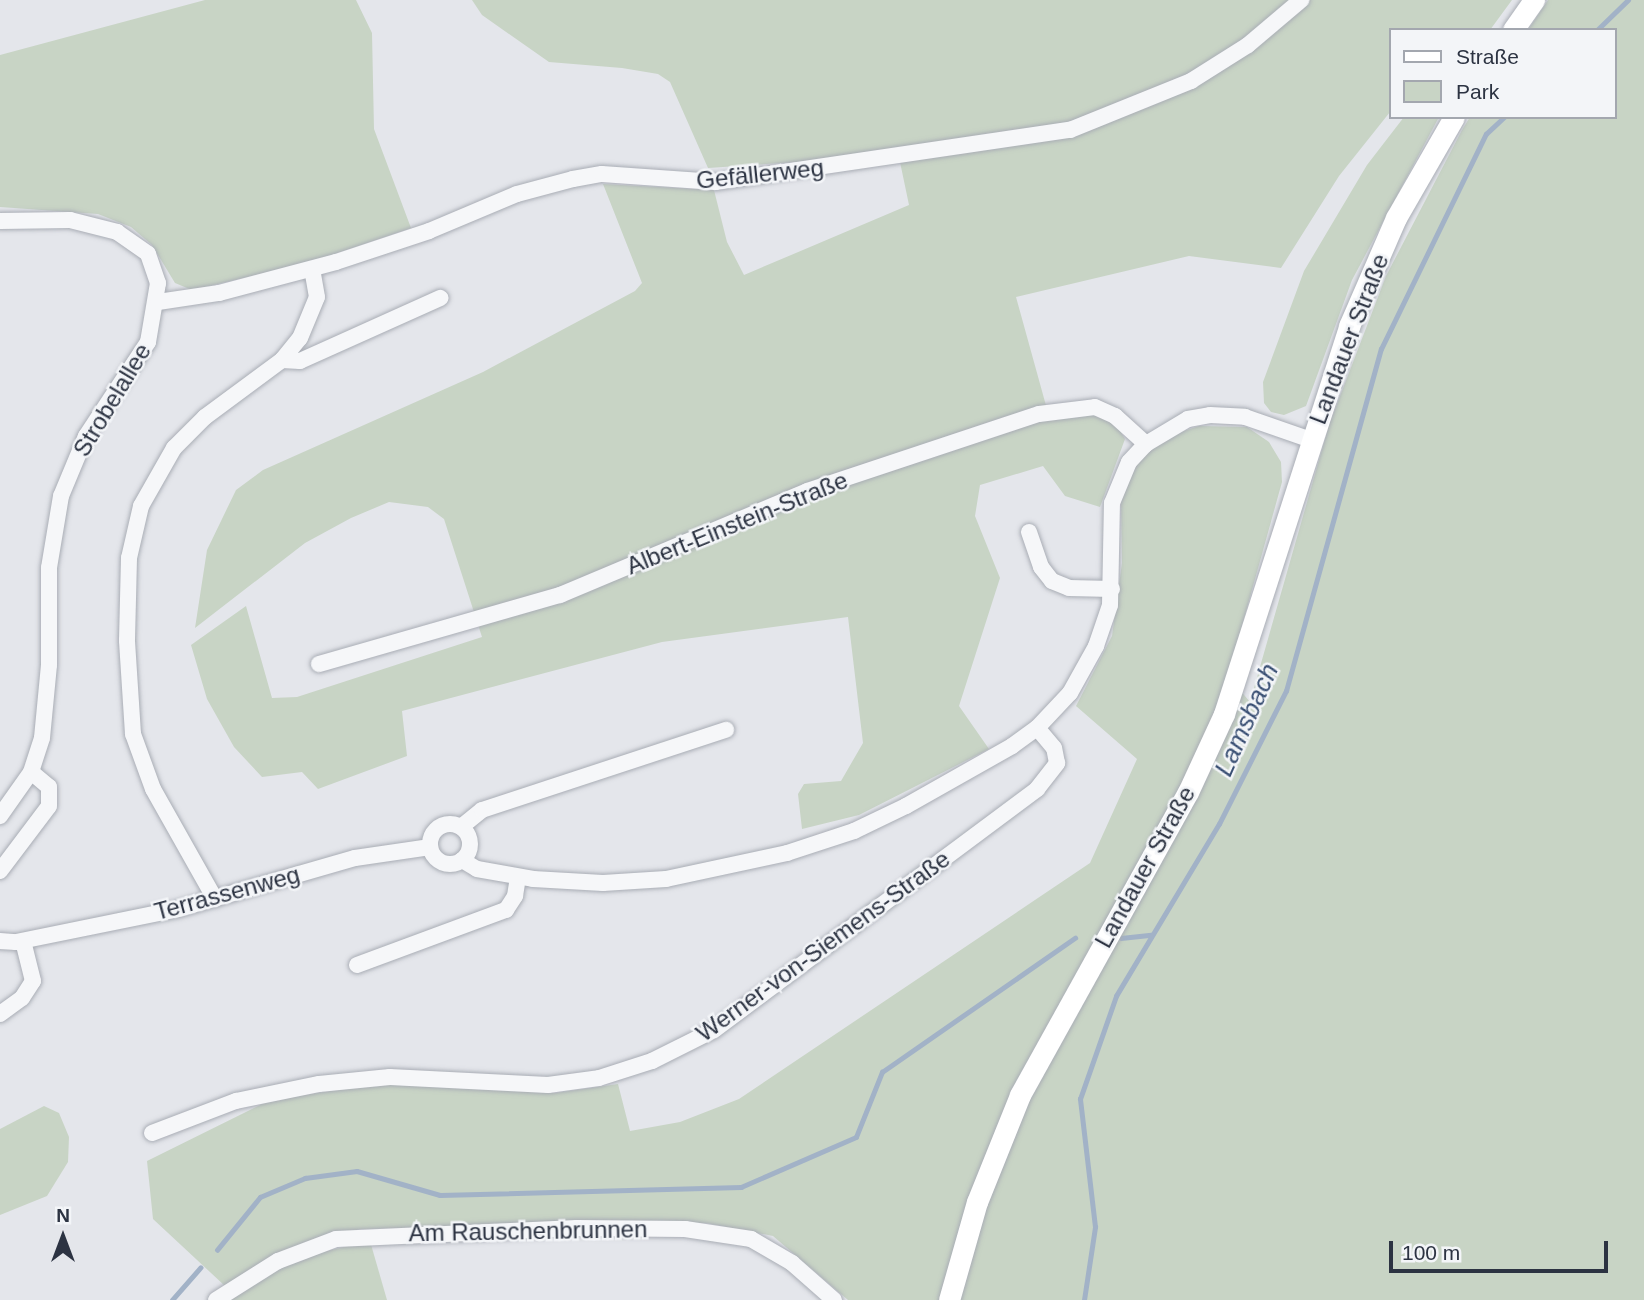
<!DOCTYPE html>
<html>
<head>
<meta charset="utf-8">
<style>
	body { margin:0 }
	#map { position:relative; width:1644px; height:1300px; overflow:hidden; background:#e4e6eb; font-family:Arial,sans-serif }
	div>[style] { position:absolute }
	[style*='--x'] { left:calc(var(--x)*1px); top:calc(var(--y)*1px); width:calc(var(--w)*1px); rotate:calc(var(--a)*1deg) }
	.green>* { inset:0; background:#c8d4c5 }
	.stream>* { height:4.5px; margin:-2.25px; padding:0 2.25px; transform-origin:2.25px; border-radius:2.25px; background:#a2b2c7 }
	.roads { filter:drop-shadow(0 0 2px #a9adb5) drop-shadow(0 0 2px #a9adb5) }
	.minor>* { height:16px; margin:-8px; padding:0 8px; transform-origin:8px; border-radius:8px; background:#f6f7f9 }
	.minor>.ring { margin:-8px; padding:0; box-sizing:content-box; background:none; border:16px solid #f6f7f9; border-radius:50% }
	.major>* { height:21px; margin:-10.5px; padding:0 10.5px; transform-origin:10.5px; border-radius:10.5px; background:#fff }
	span { translate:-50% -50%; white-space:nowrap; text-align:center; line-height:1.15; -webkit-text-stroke:5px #f3f5f8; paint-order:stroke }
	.street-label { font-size:24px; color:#2c3342 }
	.water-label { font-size:26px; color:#394f73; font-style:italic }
	.legend { position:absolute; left:1389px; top:28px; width:228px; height:91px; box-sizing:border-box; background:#f3f5f8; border:2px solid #a3a7af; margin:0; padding:9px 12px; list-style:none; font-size:21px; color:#2c3342 }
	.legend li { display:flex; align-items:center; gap:14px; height:35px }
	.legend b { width:35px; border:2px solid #a3a7af }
	.north { position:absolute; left:28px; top:1202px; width:70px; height:70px; -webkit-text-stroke:5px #f3f5f8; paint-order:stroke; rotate:0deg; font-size:19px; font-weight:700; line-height:28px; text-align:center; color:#2c3342 }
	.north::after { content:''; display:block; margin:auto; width:24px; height:32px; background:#2c3342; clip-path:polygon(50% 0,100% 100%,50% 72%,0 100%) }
	.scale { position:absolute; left:1389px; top:1241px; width:219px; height:32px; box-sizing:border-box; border:4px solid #2c3342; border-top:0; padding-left:9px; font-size:21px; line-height:24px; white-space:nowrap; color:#2c3342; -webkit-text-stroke:5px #f3f5f8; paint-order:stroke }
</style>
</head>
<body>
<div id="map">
	<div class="green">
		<i style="clip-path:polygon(205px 0,356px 0,372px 33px,374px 129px,411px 228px,308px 263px,192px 290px,175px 283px,152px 245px,131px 227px,98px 214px,0 207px,0 55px)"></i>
		<i style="clip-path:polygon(472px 0,1512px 0,1490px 30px,1390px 30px,1390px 112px,1339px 176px,1281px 268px,1189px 256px,1016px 297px,1050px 420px,1095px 413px,1117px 426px,1125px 439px,1100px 507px,1065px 496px,1043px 466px,980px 485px,975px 516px,1000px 578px,959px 706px,989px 749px,859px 815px,802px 829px,798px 794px,804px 784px,841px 781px,863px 743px,848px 617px,662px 642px,402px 711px,407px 756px,318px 789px,302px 772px,262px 777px,234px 747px,207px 699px,191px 645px,246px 606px,272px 698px,297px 697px,482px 637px,444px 519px,428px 507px,389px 502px,351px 518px,305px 543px,195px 628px,207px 550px,236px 490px,263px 470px,483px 372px,635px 291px,642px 283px,603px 184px,714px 190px,727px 242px,744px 275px,909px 205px,900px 162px,812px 161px,708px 168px,670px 82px,658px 74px,622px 68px,549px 62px,482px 15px)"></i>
		<i style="clip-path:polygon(1548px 0,1644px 0,1644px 1300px,848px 1300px,773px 1236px,706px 1223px,361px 1229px,321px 1238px,225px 1286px,153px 1219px,147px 1161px,270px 1100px,378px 1084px,555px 1093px,618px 1084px,630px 1131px,680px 1122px,739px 1099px,1090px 863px,1137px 759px,1076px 706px,1112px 636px,1122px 563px,1121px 500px,1134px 468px,1149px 450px,1175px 434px,1199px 426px,1247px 427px,1269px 442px,1281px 462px,1282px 482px,1228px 676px,1250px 702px,1329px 425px,1386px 276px,1462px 130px,1470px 117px,1614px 117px,1614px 30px,1528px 30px)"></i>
		<i style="clip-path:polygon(1404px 117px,1439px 117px,1352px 280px,1306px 406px,1284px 415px,1271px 412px,1264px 403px,1263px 382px,1304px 271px,1367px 165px)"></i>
		<i style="clip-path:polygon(44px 1106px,59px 1113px,69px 1137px,68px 1162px,47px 1196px,0 1215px,0 1129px)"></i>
		<i style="clip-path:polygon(370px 1241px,387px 1300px,221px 1300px,305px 1256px)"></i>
	</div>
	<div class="stream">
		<i style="--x:1597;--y:30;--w:43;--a:-44.1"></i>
		<i style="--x:1121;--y:938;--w:30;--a:-6"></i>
		<i style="--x:217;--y:1250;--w:68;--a:-50.9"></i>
		<i style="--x:260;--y:1197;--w:49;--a:-22.9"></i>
		<i style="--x:305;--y:1178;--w:52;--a:-7.7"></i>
		<i style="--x:357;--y:1171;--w:86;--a:16.1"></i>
		<i style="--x:440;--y:1195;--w:301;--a:-1.5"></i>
		<i style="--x:741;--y:1187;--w:125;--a:-23.5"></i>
		<i style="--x:856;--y:1137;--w:70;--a:-68.2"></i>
		<i style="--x:882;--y:1072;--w:235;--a:-34.8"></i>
		<i style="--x:172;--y:1300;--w:43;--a:-48.8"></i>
		<i style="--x:1084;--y:1300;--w:74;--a:-81.4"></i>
		<i style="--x:1095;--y:1227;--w:129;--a:-96.7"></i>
		<i style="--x:1080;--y:1099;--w:109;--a:-70.7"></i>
		<i style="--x:1116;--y:996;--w:200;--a:-59.1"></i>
		<i style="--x:1219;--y:824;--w:149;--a:-63.3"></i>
		<i style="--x:1286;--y:691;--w:355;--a:-74.5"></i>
		<i style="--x:1381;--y:349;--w:239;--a:-64"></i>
		<i style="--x:1486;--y:134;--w:25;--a:-43"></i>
	</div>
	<div class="roads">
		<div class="minor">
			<i style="--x:0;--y:221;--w:70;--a:-0.8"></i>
			<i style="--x:70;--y:220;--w:49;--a:14.3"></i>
			<i style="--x:117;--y:232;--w:38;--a:35"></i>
			<i style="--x:148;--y:254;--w:31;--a:71"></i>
			<i style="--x:158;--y:283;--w:60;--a:99.6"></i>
			<i style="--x:148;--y:342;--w:113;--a:123.4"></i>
			<i style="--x:86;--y:436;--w:65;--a:112.6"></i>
			<i style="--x:61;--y:496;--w:73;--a:99.5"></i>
			<i style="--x:49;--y:568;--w:97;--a:90"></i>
			<i style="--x:49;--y:665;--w:73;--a:95.5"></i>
			<i style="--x:42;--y:738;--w:36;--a:108"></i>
			<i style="--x:31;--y:772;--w:54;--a:125.2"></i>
			<i style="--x:158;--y:302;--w:62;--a:-8.4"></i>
			<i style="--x:219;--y:293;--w:121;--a:-14.8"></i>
			<i style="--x:336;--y:262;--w:98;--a:-18.4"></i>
			<i style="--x:429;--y:231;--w:95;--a:-22.8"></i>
			<i style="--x:517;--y:194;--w:58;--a:-15"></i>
			<i style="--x:573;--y:179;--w:29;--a:-10"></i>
			<i style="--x:602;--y:174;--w:114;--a:4"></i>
			<i style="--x:716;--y:182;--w:358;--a:-8.4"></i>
			<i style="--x:1070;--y:130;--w:131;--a:-22"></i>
			<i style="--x:1191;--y:81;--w:67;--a:-32.3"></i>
			<i style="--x:1248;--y:45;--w:70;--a:-40.3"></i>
			<i style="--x:282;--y:360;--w:18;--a:3"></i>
			<i style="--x:300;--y:361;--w:154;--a:-24.2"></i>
			<i style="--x:1029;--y:532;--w:37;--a:71"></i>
			<i style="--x:1041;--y:567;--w:18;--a:52"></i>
			<i style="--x:1052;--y:581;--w:18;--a:22"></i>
			<i style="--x:1069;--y:588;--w:43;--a:1.3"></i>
			<i style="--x:319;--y:664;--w:251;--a:-16"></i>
			<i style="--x:560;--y:595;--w:268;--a:-22.8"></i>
			<i style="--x:807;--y:491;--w:244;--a:-18.4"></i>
			<i style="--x:1039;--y:414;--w:56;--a:-7.1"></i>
			<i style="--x:1095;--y:407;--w:22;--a:24"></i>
			<i style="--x:1115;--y:416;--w:42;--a:42.1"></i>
			<i class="ring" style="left:430px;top:824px;width:24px;height:24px"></i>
			<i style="--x:461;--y:827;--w:27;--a:-39"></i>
			<i style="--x:482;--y:810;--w:257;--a:-18.2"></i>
			<i style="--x:462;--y:860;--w:17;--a:31"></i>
			<i style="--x:477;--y:869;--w:57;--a:10.1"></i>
			<i style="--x:533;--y:879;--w:70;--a:3.3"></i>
			<i style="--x:603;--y:883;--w:63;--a:-3.6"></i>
			<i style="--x:666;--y:879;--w:124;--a:-12.1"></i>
			<i style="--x:787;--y:853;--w:71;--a:-18.2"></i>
			<i style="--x:854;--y:831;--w:58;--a:-25.7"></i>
			<i style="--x:906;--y:806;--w:122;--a:-29.5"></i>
			<i style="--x:1012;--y:746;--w:31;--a:-36"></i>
			<i style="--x:1037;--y:728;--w:48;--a:-46.7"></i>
			<i style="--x:1070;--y:693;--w:54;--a:-61"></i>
			<i style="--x:1096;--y:646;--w:43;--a:-71.1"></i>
			<i style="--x:1110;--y:605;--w:102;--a:-88.9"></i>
			<i style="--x:1112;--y:503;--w:44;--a:-67.5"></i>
			<i style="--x:1129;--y:462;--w:25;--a:-47"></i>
			<i style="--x:1146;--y:444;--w:49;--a:-30.8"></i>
			<i style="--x:1188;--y:419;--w:22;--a:-10"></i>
			<i style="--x:1210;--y:415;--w:35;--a:3"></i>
			<i style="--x:1245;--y:417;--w:70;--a:19.2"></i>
			<i style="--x:0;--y:871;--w:81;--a:-53"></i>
			<i style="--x:49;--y:806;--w:19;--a:-90"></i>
			<i style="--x:49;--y:787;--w:23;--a:-140"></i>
			<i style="--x:215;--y:899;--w:126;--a:-119.4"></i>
			<i style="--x:153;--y:789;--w:59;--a:-110"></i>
			<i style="--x:133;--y:734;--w:94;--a:-93.7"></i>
			<i style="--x:127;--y:640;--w:82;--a:-88.6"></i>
			<i style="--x:129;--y:558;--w:53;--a:-77"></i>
			<i style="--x:141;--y:506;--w:67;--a:-60.4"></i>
			<i style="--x:174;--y:448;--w:44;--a:-45"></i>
			<i style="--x:205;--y:417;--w:96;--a:-36.5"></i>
			<i style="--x:282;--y:360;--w:28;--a:-51"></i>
			<i style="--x:300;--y:338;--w:44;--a:-67.5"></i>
			<i style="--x:317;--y:297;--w:28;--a:-100"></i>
			<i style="--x:0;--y:941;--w:16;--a:4"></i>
			<i style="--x:16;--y:942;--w:165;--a:-11.5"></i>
			<i style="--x:178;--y:909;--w:184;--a:-16.1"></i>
			<i style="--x:355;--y:858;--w:76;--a:-8.3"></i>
			<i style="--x:357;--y:965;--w:159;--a:-20.3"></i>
			<i style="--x:506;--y:910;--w:17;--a:-57"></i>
			<i style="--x:515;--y:896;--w:19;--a:-81"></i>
			<i style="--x:0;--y:1014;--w:27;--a:-36"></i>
			<i style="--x:22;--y:998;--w:20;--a:-57"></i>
			<i style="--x:33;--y:981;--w:41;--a:-104"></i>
			<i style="--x:152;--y:1133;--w:90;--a:-20.9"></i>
			<i style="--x:236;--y:1101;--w:85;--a:-11.6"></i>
			<i style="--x:319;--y:1084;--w:71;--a:-5.6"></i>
			<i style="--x:390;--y:1077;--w:158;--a:2.9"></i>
			<i style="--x:548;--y:1085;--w:51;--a:-7.8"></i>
			<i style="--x:599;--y:1078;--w:56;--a:-17.8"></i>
			<i style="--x:652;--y:1061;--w:69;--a:-26.6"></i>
			<i style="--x:714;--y:1030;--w:403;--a:-36.7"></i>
			<i style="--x:1037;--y:789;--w:33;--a:-52"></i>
			<i style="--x:1057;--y:763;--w:15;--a:-101"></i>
			<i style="--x:1054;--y:748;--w:26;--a:-130"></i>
			<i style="--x:216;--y:1300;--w:73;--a:-32.2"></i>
			<i style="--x:278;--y:1261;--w:62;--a:-20.8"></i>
			<i style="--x:336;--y:1239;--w:241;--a:-2.6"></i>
			<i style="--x:577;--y:1228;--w:108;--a:0.5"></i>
			<i style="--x:685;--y:1229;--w:67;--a:8.6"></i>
			<i style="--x:751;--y:1239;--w:48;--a:30.3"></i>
			<i style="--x:792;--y:1263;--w:56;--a:41.4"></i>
		</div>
		<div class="major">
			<i style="--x:1513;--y:30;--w:37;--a:-55"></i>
			<i style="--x:949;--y:1300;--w:102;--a:-74.1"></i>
			<i style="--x:977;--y:1202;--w:115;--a:-68.1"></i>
			<i style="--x:1020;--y:1095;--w:346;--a:-61"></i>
			<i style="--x:1188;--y:792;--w:86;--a:-65.2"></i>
			<i style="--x:1224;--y:714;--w:408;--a:-72.1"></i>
			<i style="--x:1349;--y:326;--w:118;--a:-66.5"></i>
			<i style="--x:1396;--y:218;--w:116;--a:-60.1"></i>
		</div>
	</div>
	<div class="street-label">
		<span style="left:760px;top:174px;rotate:-6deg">Gefällerweg</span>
		<span style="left:1349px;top:339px;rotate:-69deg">Landauer Straße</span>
		<span style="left:112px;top:400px;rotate:-59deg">Strobelallee</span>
		<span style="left:737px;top:523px;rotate:-22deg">Albert-Einstein-Straße</span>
		<span style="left:1145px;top:867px;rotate:-61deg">Landauer Straße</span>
		<span style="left:227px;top:893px;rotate:-15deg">Terrassenweg</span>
		<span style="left:823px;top:946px;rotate:-36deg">Werner-von-Siemens-Straße</span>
		<span style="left:528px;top:1231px;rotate:-1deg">Am Rauschenbrunnen</span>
	</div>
	<div class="water-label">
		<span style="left:1247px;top:720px;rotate:-66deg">Lamsbach</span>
	</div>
	<ul class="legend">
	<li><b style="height:9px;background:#fff"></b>Straße</li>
	<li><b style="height:19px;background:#c8d4c5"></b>Park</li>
	</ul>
	<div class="north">N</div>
	<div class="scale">100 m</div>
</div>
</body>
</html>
